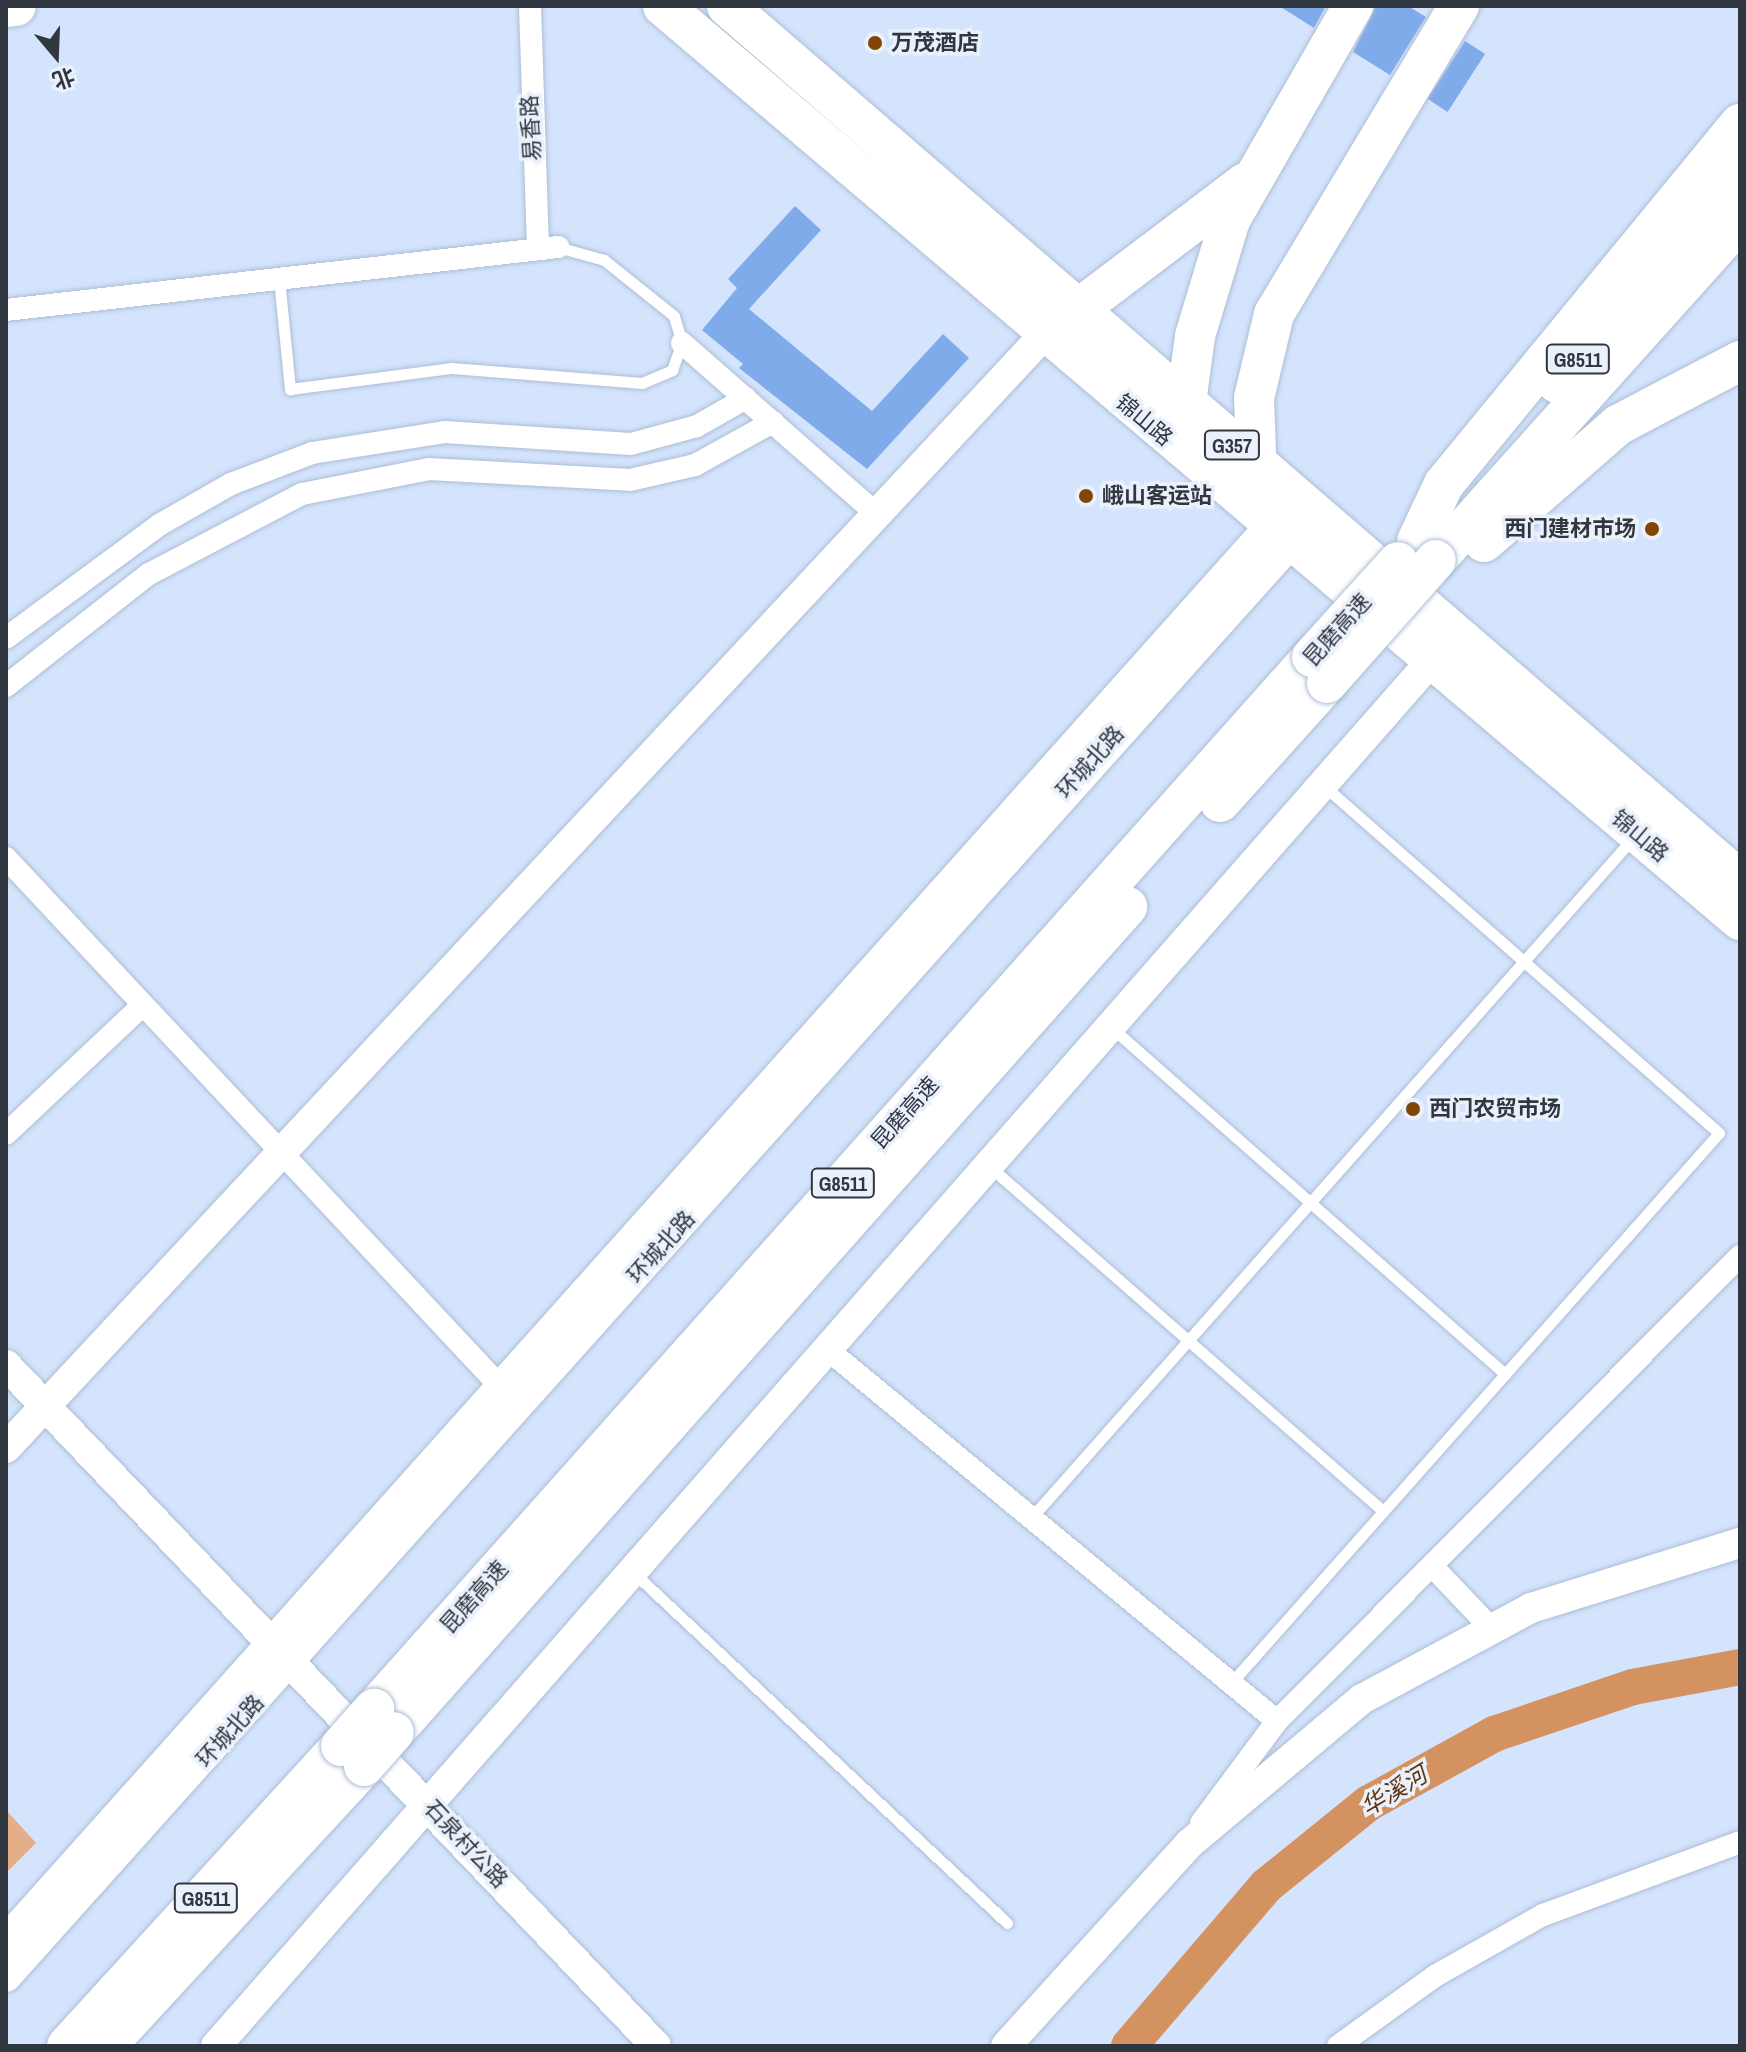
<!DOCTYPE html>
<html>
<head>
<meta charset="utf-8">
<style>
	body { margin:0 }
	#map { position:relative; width:1746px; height:2052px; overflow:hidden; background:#d4e4fd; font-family:"Archivo Narrow","Noto Sans SC",sans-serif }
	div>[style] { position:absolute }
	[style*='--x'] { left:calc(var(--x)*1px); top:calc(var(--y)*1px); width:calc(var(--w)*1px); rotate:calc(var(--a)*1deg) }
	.green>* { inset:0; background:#e4ae88 }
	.river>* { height:36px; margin:-18px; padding:0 18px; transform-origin:18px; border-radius:18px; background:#d49261 }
	.building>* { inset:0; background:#80abea; transform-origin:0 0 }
	.roads { filter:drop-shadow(0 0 2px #adbdd5) drop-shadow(0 0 2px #adbdd5) }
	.lane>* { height:11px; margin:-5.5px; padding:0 5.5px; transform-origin:5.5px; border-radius:5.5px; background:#fff }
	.street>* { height:22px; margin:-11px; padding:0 11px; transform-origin:11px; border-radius:11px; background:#fff }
	.secondary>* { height:30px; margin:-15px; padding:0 15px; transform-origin:15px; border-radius:15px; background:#fff }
	.highway>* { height:40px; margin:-20px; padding:0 20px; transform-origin:20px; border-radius:20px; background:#fff }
	.bridges { filter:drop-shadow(0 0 2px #adbdd5) drop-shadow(0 0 2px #adbdd5) }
	.highway-bridge>* { height:40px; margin:-20px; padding:0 20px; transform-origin:20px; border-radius:20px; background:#fff }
	.dots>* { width:22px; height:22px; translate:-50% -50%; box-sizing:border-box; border:4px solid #eaf1fb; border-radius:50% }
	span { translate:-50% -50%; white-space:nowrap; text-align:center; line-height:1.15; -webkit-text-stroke:7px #eaf1fb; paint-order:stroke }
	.shield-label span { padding:2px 6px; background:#eaf1fb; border:2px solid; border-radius:6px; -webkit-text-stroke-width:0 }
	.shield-label { font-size:20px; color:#303740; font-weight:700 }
	.poi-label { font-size:22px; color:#303740; font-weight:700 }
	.left { translate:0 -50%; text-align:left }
	.right { translate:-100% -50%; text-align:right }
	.street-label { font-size:22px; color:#303740 }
	.water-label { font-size:24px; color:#60340f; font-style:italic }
	.frame { position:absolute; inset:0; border:8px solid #303740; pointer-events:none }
	.north { position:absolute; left:16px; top:16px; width:80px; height:80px; -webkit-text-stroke:6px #eaf1fb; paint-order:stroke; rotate:161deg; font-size:22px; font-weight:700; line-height:32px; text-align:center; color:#303740 }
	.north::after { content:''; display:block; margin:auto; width:28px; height:36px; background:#303740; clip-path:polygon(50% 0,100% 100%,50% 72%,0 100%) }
</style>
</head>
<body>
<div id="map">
	<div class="green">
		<i style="clip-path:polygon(6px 1810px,36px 1843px,6px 1873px)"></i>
	</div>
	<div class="river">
		<i style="--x:1129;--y:2046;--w:211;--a:-49.4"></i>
		<i style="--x:1266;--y:1886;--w:132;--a:-38.9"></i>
		<i style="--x:1369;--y:1803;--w:143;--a:-28.9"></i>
		<i style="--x:1494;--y:1734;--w:147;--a:-18.7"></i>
		<i style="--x:1633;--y:1687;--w:109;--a:-10.6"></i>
	</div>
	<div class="building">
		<i style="clip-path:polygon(1279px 6px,1326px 6px,1314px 28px)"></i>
		<i style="clip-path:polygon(1376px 6px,1408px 6px,1426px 17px,1390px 75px,1353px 52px)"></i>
		<i style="left:1465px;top:41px;width:24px;height:69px;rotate:33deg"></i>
		<i style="clip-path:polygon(795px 206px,821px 230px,749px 309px,872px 411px,943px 334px,969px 358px,867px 469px,739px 368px,743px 364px,702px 330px,737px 288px,728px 279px)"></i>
	</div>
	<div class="roads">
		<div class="lane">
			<i style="--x:279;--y:279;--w:111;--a:84.3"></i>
			<i style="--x:290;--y:389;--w:162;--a:-7.4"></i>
			<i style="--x:451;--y:368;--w:192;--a:4.5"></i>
			<i style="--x:642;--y:383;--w:33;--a:-23"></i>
			<i style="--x:672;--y:370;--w:29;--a:-70"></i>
			<i style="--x:682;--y:343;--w:28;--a:-107"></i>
			<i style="--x:674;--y:316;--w:90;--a:-141.3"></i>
			<i style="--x:604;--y:260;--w:48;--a:-164.2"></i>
			<i style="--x:1112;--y:1028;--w:524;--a:41.36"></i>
			<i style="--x:989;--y:1166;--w:524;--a:41.21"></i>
			<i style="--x:1031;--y:1518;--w:910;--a:-48.48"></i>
			<i style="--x:633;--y:1572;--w:513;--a:43.18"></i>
			<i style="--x:1231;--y:1683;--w:735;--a:-48.42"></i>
			<i style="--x:1719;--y:1133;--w:527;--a:-138.69"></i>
		</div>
		<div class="street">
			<i style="--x:530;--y:6;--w:243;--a:88.1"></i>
			<i style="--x:6;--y:310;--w:556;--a:-6.51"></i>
			<i style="--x:682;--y:343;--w:261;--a:41.3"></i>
			<i style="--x:6;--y:638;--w:190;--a:-36.4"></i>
			<i style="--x:159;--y:525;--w:83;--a:-29.7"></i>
			<i style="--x:231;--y:484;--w:87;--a:-20.9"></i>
			<i style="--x:312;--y:453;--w:134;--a:-9"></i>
			<i style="--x:444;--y:432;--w:187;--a:3.7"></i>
			<i style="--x:631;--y:444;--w:68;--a:-15.3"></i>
			<i style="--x:697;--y:426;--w:56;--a:-29.7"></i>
			<i style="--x:6;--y:686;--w:182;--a:-38.1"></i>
			<i style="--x:149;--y:574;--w:173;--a:-27.6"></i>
			<i style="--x:302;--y:494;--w:129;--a:-11.1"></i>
			<i style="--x:429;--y:469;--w:201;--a:3.1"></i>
			<i style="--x:630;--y:480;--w:67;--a:-13"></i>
			<i style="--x:695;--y:465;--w:89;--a:-28.9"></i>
			<i style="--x:6;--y:858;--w:738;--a:46.92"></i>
			<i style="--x:6;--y:1134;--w:188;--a:-43.3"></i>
			<i style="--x:827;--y:1349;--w:584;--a:39.58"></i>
			<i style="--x:1432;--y:1566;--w:84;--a:46.4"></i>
			<i style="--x:1201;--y:1823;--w:127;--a:-53.3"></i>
			<i style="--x:1277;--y:1721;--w:656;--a:-45.12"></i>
			<i style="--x:1338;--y:2046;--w:120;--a:-35.8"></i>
			<i style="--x:1435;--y:1976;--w:124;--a:-29.5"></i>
			<i style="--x:1543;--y:1915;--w:210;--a:-20.3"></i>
		</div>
		<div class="secondary">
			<i style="--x:6;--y:1365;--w:941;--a:46.33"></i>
			<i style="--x:6;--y:1448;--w:1522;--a:-47"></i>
			<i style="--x:6;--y:1940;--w:1919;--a:-48.21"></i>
			<i style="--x:6;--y:1977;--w:1950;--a:-48.14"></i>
			<i style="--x:216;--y:2046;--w:1864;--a:-48.74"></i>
			<i style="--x:1006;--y:2046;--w:273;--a:-47.8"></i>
			<i style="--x:1189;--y:1844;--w:226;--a:-40"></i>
			<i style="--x:1362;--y:1699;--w:192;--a:-28.3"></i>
			<i style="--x:1531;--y:1608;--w:219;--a:-17.3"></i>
		</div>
		<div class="highway">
			<i style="--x:663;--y:6;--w:1413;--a:40.32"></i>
			<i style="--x:727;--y:6;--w:1338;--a:40.79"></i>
			<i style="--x:6;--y:7;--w:10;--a:-6"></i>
			<i style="--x:1056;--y:326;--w:237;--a:-37.1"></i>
			<i style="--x:1557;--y:383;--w:276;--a:-48.5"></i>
			<i style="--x:1183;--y:425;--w:90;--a:-82.3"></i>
			<i style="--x:1195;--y:336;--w:121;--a:-73.2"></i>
			<i style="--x:1230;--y:220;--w:247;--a:-60.1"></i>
			<i style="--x:1257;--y:479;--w:81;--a:-92.1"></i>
			<i style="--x:1254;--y:398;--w:86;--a:-76.6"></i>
			<i style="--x:1274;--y:314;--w:359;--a:-59"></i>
			<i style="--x:1417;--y:541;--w:63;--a:-64.7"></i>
			<i style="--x:1444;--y:484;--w:466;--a:-50.6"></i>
			<i style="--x:1484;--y:542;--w:178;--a:-41.1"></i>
			<i style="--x:1618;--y:425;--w:138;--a:-27.7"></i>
			<i style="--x:1436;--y:560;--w:455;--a:-48.1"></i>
			<i style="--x:1220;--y:802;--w:160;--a:-48"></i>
			<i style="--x:374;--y:1709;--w:1409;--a:-48.28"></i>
			<i style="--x:394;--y:1732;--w:1104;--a:-48.38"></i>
			<i style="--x:67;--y:2046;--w:406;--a:-47.6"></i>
			<i style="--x:106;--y:2046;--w:381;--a:-47.3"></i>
		</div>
	</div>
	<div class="bridges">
		<div class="highway-bridge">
			<i style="--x:1312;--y:657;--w:128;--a:-47.8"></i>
			<i style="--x:1327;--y:683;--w:164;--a:-48.5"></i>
			<i style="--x:341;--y:1746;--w:50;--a:-48.3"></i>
			<i style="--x:364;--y:1766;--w:45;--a:-48.6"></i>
		</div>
	</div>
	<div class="dots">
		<i style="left:875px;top:43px;background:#834506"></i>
		<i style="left:1086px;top:496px;background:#834506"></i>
		<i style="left:1652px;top:529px;background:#834506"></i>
		<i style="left:1413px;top:1109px;background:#834506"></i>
	</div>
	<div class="shield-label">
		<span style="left:1578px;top:359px">G8511</span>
		<span style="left:1232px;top:445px">G357</span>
		<span style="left:843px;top:1183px">G8511</span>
		<span style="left:206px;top:1898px">G8511</span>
	</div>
	<div class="poi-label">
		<span class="left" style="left:891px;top:43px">万茂酒店</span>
		<span class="left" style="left:1102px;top:496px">峨山客运站</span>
		<span class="right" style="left:1636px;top:529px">西门建材市场</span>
		<span class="left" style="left:1429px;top:1109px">西门农贸市场</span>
	</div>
	<div class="street-label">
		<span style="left:531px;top:128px;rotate:-93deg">易香路</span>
		<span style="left:1144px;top:420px;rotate:40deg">锦山路</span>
		<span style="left:1337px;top:630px;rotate:-48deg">昆磨高速</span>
		<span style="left:1090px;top:762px;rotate:-48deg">环城北路</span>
		<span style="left:1640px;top:836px;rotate:40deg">锦山路</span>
		<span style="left:905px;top:1113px;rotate:-48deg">昆磨高速</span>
		<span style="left:661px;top:1247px;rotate:-48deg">环城北路</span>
		<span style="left:474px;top:1597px;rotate:-48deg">昆磨高速</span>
		<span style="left:230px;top:1731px;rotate:-48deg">环城北路</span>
		<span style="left:466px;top:1844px;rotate:47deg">石泉村公路</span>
	</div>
	<div class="water-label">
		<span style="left:1394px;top:1791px;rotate:-31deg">华溪河</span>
	</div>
	<div class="frame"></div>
	<div class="north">北</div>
</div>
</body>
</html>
